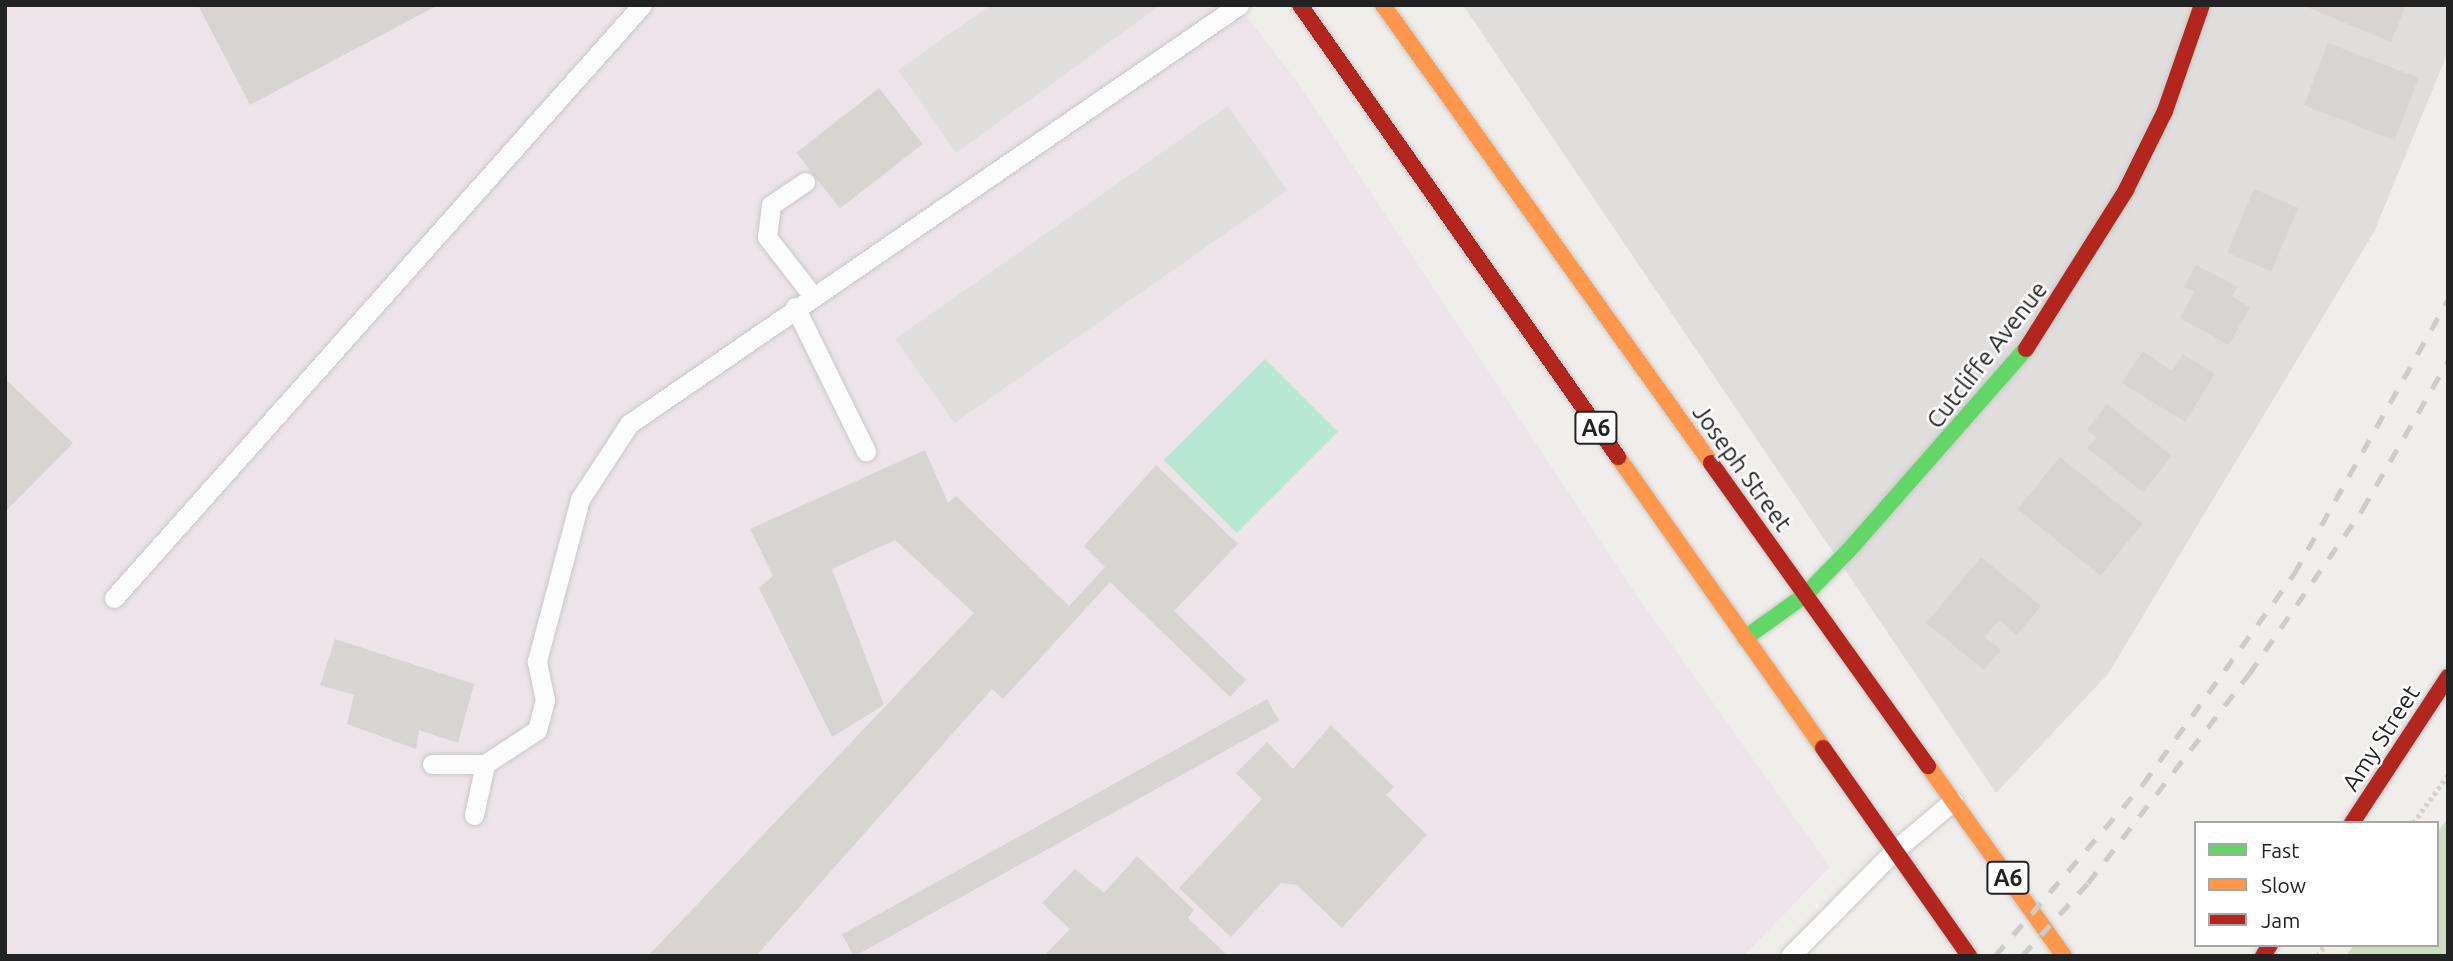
<!DOCTYPE html>
<html>
<head>
<meta charset="utf-8">
<style>
	body { margin:0 }
	#map { position:relative; width:2453px; height:961px; overflow:hidden; background:#f0eeeb; font-family:Ubuntu,sans-serif }
	div>[style] { position:absolute }
	[style*='--x'] { left:calc(var(--x)*1px); top:calc(var(--y)*1px); width:calc(var(--w)*1px); rotate:calc(var(--a)*1deg) }
	.residential>* { inset:0; background:#dfdedc }
	.industrial>* { inset:0; background:#ede4e9 }
	.forest>* { inset:0; background:#cbdec1 }
	.pitch>* { inset:0; background:#b7e6d2; transform-origin:0 0 }
	.parking>* { inset:0; background:#e0dfde; transform-origin:0 0 }
	.building>* { inset:0; background:#d7d4d2; transform-origin:0 0 }
	.path>* { height:4.5px; margin-top:-2.25px; transform-origin:0; background:repeating-linear-gradient(90deg,#dccecd 0 3.5px,transparent 0 7px) }
	.roads { filter:drop-shadow(0 0 2px #c9c8c7) drop-shadow(0 0 2px #c9c8c7) }
	.lane>* { height:19px; margin:-9.5px; padding:0 9.5px; transform-origin:9.5px; border-radius:9.5px; background:#fdfcfc }
	.fast>* { height:16px; margin:-8px; padding:0 8px; transform-origin:8px; border-radius:8px; background:#63d668 }
	.slow>* { height:16px; margin:-8px; padding:0 8px; transform-origin:8px; border-radius:8px; background:#ff974d }
	.jam>* { height:16px; margin:-8px; padding:0 8px; transform-origin:8px; border-radius:8px; background:#b3261e }
	.rail>* { height:5px; margin-top:-2.5px; transform-origin:0; background:repeating-linear-gradient(90deg,#ccc 0 14px,transparent 0 28px) }
	span { translate:-50% -50%; white-space:nowrap; text-align:center; line-height:1.15; -webkit-text-stroke:5px #fff; paint-order:stroke }
	.shield-label span { padding:2px 5px; background:#fff; border:2px solid; border-radius:5px; -webkit-text-stroke-width:0 }
	.shield-label { font-size:23px; color:#222; font-weight:700 }
	.street-label { font-size:24px; color:#222 }
	.frame { position:absolute; inset:0; border:7px solid #222; pointer-events:none }
	.legend { position:absolute; left:2194px; top:821px; width:245px; height:126px; box-sizing:border-box; background:#fff; border:2px solid #a7a7a7; margin:0; padding:9px 12px; list-style:none; font-size:21px; color:#222 }
	.legend li { display:flex; align-items:center; gap:14px; height:35px }
	.legend b { width:35px; border:2px solid #a7a7a7 }
</style>
</head>
<body>
<div id="map">
	<div class="residential">
		<i style="clip-path:polygon(1463px 5px,2448px 5px,2448px 52px,2374px 232px,2108px 674px,1996px 793px)"></i>
	</div>
	<div class="industrial">
		<i style="clip-path:polygon(5px 5px,1238px 5px,1299px 84px,1634px 592px,1830px 867px,1743px 956px,5px 956px)"></i>
	</div>
	<div class="forest">
		<i style="clip-path:polygon(2448px 818px,2448px 956px,2346px 956px,2354px 945px,2437px 945px,2437px 832px)"></i>
	</div>
	<div class="pitch">
		<i style="left:1265px;top:359px;width:103px;height:143px;rotate:45deg"></i>
	</div>
	<div class="parking">
		<i style="clip-path:polygon(991px 5px,1161px 5px,956px 153px,898px 70px)"></i>
		<i style="left:1228px;top:106px;width:103px;height:406px;rotate:55deg"></i>
	</div>
	<div class="building">
		<i style="clip-path:polygon(198px 5px,438px 5px,250px 105px)"></i>
		<i style="clip-path:polygon(2302px 5px,2406px 5px,2391px 42px)"></i>
		<i style="left:2328px;top:43px;width:97px;height:67px;rotate:21deg"></i>
		<i style="left:879px;top:88px;width:71px;height:105px;rotate:52deg"></i>
		<i style="left:2254px;top:189px;width:48px;height:69px;rotate:23deg"></i>
		<i style="clip-path:polygon(2196px 265px,2238px 287px,2232px 297px,2250px 307px,2229px 345px,2180px 318px,2194px 292px,2184px 287px)"></i>
		<i style="clip-path:polygon(2143px 351px,2172px 371px,2183px 354px,2215px 374px,2185px 422px,2122px 383px)"></i>
		<i style="clip-path:polygon(5px 379px,73px 443px,5px 512px)"></i>
		<i style="clip-path:polygon(2107px 404px,2172px 456px,2143px 492px,2087px 448px,2096px 438px,2087px 430px)"></i>
		<i style="clip-path:polygon(925px 450px,948px 503px,956px 496px,1069px 606px,1105px 567px,1084px 546px,1156px 465px,1238px 544px,1174px 611px,1246px 680px,1230px 697px,1110px 582px,1003px 699px,992px 689px,756px 956px,648px 956px,974px 613px,895px 540px,832px 569px,884px 705px,832px 737px,759px 588px,773px 576px,750px 529px)"></i>
		<i style="left:2060px;top:457px;width:106px;height:67px;rotate:39deg"></i>
		<i style="clip-path:polygon(1981px 557px,2041px 606px,2017px 635px,1999px 620px,1985px 637px,2001px 650px,1984px 670px,1926px 623px)"></i>
		<i style="clip-path:polygon(335px 639px,474px 684px,458px 743px,419px 730px,416px 749px,347px 724px,354px 695px,320px 685px)"></i>
		<i style="left:1267px;top:699px;width:25px;height:486px;rotate:61deg"></i>
		<i style="clip-path:polygon(1331px 725px,1394px 787px,1386px 795px,1427px 835px,1342px 928px,1297px 885px,1281px 883px,1231px 937px,1179px 888px,1262px 799px,1236px 773px,1267px 742px,1293px 769px)"></i>
		<i style="clip-path:polygon(1137px 856px,1194px 910px,1188px 918px,1228px 956px,1044px 956px,1070px 929px,1042px 903px,1075px 869px,1104px 893px)"></i>
	</div>
	<div class="path">
		<i style="--x:2413;--y:823;--w:59;--a:-53.9"></i>
		<i style="--x:2317;--y:956;--w:14;--a:-54"></i>
	</div>
	<div class="roads">
		<div class="lane">
			<i style="--x:805;--y:182;--w:41;--a:145.9"></i>
			<i style="--x:771;--y:205;--w:32;--a:97"></i>
			<i style="--x:767;--y:237;--w:73;--a:52.2"></i>
			<i style="--x:795;--y:307;--w:161;--a:63.8"></i>
			<i style="--x:114;--y:598;--w:794;--a:-48.32"></i>
			<i style="--x:432;--y:764;--w:53;--a:0"></i>
			<i style="--x:474;--y:815;--w:52;--a:-77.8"></i>
			<i style="--x:485;--y:764;--w:62;--a:-33.2"></i>
			<i style="--x:537;--y:730;--w:31;--a:-75"></i>
			<i style="--x:545;--y:700;--w:40;--a:-102"></i>
			<i style="--x:537;--y:661;--w:168;--a:-75.1"></i>
			<i style="--x:580;--y:499;--w:90;--a:-56.8"></i>
			<i style="--x:629;--y:424;--w:740;--a:-34.48"></i>
			<i style="--x:1790;--y:956;--w:149;--a:-45.3"></i>
			<i style="--x:1895;--y:850;--w:76;--a:-40.2"></i>
		</div>
		<div class="fast">
			<i style="--x:1745;--y:638;--w:74;--a:-35.6"></i>
			<i style="--x:1805;--y:595;--w:64;--a:-45.6"></i>
			<i style="--x:1850;--y:549;--w:266;--a:-48.7"></i>
		</div>
		<div class="slow">
			<i style="--x:1383;--y:5;--w:563;--a:54.39"></i>
			<i style="--x:1618;--y:457;--w:356;--a:54.8"></i>
			<i style="--x:1928;--y:766;--w:234;--a:54.4"></i>
		</div>
		<div class="jam">
			<i style="--x:1300;--y:5;--w:553;--a:54.87"></i>
			<i style="--x:2026;--y:349;--w:188;--a:-57.8"></i>
			<i style="--x:2126;--y:190;--w:88;--a:-63.7"></i>
			<i style="--x:2165;--y:111;--w:112;--a:-70.8"></i>
			<i style="--x:1711;--y:463;--w:373;--a:54.4"></i>
			<i style="--x:1823;--y:748;--w:254;--a:54.9"></i>
			<i style="--x:2352;--y:823;--w:175;--a:-56.7"></i>
			<i style="--x:2263;--y:956;--w:13;--a:-58"></i>
		</div>
	</div>
	<div class="rail">
		<i style="--x:1995;--y:956;--w:227;--a:-49.3"></i>
		<i style="--x:2143;--y:784;--w:259;--a:-54.3"></i>
		<i style="--x:2294;--y:574;--w:314;--a:-60.7"></i>
		<i style="--x:2022;--y:956;--w:98;--a:-47.9"></i>
		<i style="--x:2088;--y:883;--w:264;--a:-52.4"></i>
		<i style="--x:2249;--y:674;--w:199;--a:-55.4"></i>
		<i style="--x:2362;--y:510;--w:172;--a:-60"></i>
	</div>
	<div class="shield-label">
		<span style="left:1596px;top:428px">A6</span>
		<span style="left:2008px;top:878px">A6</span>
	</div>
	<div class="street-label">
		<span style="left:1987px;top:355px;rotate:-52deg">Cutcliffe Avenue</span>
		<span style="left:1742px;top:468px;rotate:54deg">Joseph Street</span>
		<span style="left:2381px;top:738px;rotate:-57deg">Amy Street</span>
	</div>
	<div class="frame"></div>
	<ul class="legend">
	<li><b style="height:9px;background:#63d668"></b>Fast</li>
	<li><b style="height:9px;background:#ff974d"></b>Slow</li>
	<li><b style="height:9px;background:#b3261e"></b>Jam</li>
	</ul>
</div>
</body>
</html>
